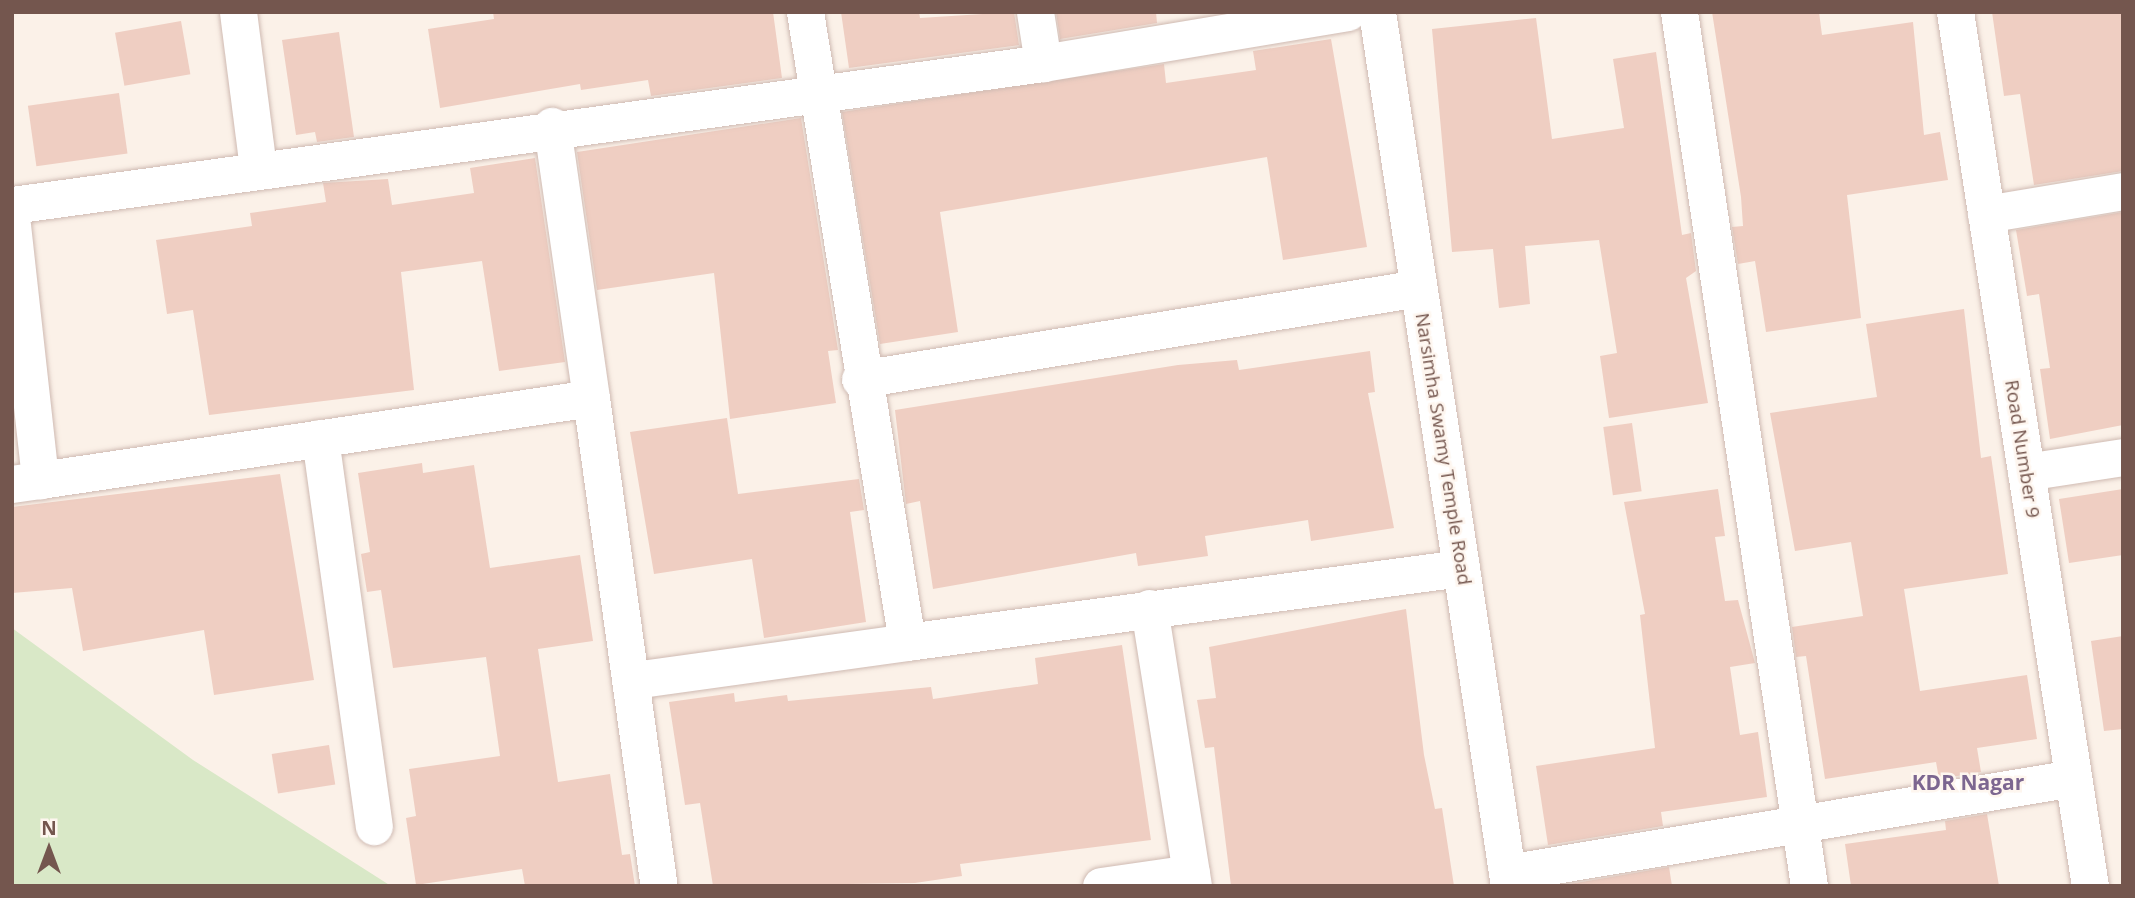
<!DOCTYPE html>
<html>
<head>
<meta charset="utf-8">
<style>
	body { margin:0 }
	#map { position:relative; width:2135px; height:898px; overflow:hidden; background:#fbf1e8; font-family:"Open Sans",sans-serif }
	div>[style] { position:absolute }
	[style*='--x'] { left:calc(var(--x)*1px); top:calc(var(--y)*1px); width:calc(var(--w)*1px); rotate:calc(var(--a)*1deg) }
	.green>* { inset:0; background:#d9e8c7 }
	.building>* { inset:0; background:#efcec2; transform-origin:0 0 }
	.roads { filter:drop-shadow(0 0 2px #cfbab2) drop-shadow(0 0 2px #cfbab2) }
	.street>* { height:37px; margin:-18.5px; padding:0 18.5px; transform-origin:18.5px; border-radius:18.5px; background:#fff }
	span { translate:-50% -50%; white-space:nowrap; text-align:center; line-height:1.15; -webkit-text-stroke:5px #fef6ef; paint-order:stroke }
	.street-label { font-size:19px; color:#74564e }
	.neighbourhood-label { font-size:21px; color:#7c6690; font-weight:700 }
	.frame { position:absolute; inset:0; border:14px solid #74564e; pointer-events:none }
	.north { position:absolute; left:14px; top:814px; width:70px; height:70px; -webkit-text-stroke:5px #fef6ef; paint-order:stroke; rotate:0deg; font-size:19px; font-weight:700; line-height:28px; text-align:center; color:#74564e }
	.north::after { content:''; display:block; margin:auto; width:24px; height:32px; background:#74564e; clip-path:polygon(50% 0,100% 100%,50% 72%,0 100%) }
</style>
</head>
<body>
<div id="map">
	<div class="green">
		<i style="clip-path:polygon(12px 628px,193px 760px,391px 886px,12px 886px)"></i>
	</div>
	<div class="building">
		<i style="clip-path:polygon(493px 12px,773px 12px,782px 78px,651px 96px,648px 80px,581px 90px,580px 84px,440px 108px,428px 29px,494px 19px)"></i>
		<i style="clip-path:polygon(841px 12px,919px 12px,920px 18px,1014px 12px,1019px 45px,849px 68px)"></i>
		<i style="clip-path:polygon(1056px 12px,1156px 12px,1157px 23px,1060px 39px)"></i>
		<i style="clip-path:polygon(1712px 12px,1819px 12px,1822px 35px,1913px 22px,1924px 135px,1940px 132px,1948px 180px,1847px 195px,1861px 318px,1766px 332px,1755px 261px,1738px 264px,1732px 227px,1743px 226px,1741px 197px)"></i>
		<i style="clip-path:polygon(1992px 12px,2123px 12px,2123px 171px,2034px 185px,2020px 94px,2004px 96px)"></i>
		<i style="clip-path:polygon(1536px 18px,1552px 139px,1624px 128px,1613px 59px,1656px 52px,1682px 235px,1691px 233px,1696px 271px,1686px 278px,1708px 403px,1609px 418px,1600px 356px,1617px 353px,1599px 240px,1525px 246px,1530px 304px,1499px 308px,1493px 249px,1452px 252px,1432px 29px)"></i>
		<i style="left:181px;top:21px;width:54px;height:67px;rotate:80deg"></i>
		<i style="clip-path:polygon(339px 32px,354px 137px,317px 142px,315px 132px,296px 135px,282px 40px)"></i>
		<i style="clip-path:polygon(1331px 39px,1367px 247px,1283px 260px,1267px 157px,940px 212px,958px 332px,880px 344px,842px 112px,1164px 64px,1166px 83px,1256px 70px,1253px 51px)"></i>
		<i style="left:119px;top:93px;width:61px;height:92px;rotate:82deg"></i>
		<i style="clip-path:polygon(801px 118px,838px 350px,828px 351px,836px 403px,730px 419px,714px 273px,597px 290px,577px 152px)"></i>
		<i style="clip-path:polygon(535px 158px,565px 362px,499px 371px,482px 261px,401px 272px,414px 390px,209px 415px,193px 310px,167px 314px,156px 240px,252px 226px,250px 213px,326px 202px,323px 183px,388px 179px,392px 205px,474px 193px,470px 168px)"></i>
		<i style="clip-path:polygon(2123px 212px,2123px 425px,2050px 439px,2040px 369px,2050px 368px,2039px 294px,2027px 296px,2016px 230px)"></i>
		<i style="clip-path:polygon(1964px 309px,1981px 458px,1991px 456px,2008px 574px,1904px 589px,1920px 691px,2027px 675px,2037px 739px,1977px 748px,1981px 772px,1939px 779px,1936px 762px,1825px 779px,1806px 656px,1796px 657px,1792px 627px,1863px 616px,1851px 542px,1795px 551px,1770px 413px,1877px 397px,1866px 324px)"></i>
		<i style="clip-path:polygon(1370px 351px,1375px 392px,1368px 393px,1394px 528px,1311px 541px,1308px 520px,1205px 536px,1208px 556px,1138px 566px,1136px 553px,933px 589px,920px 501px,906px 504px,895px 410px,1178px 365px,1237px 360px,1239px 370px)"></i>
		<i style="clip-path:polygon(727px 418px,738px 494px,859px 479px,864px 510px,850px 512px,866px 622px,764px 638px,752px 559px,654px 574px,630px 432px)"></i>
		<i style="left:1632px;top:423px;width:69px;height:29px;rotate:82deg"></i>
		<i style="clip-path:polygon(422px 463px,423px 473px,474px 465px,490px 568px,580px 555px,593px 641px,538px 649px,558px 782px,610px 774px,622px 855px,630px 854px,635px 886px,525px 886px,522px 869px,416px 885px,406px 818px,416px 816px,409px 769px,500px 756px,486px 657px,393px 668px,381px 590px,367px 592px,361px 554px,370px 552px,358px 473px)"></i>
		<i style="clip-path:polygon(280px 474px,314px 680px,214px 695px,204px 630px,83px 651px,72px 588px,12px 593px,12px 507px)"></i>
		<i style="clip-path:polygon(1718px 489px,1725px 536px,1715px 537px,1725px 601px,1738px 600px,1755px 663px,1730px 667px,1740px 735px,1758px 732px,1767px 797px,1661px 812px,1663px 826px,1548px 845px,1536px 766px,1655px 748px,1640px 615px,1645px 614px,1624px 502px)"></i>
		<i style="clip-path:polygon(2123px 489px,2123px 555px,2069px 563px,2059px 499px)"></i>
		<i style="clip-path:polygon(1406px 609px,1424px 755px,1435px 809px,1442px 808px,1454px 886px,1231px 886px,1214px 747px,1205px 748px,1197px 700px,1216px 698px,1209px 647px)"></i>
		<i style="clip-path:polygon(2123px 636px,2123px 729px,2104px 731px,2091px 641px)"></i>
		<i style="clip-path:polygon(1122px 645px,1151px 840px,960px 864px,962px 876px,915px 883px,713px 886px,700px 803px,685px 805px,669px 702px,734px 693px,735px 702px,787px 695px,788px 701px,931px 687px,933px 699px,1038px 684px,1035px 658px)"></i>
		<i style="left:329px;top:745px;width:40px;height:58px;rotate:81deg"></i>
		<i style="clip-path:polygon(1987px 814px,1999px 886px,1851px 886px,1845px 844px,1946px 830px,1945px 821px)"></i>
		<i style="clip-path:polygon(1669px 867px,1672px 886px,1558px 886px)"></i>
	</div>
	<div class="roads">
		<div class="street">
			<i style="--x:238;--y:12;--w:157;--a:82.7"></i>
			<i style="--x:805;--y:12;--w:638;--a:80.8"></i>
			<i style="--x:907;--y:642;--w:559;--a:-7.61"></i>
			<i style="--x:1035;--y:12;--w:52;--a:81.1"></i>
			<i style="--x:1377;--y:12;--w:884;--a:81.41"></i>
			<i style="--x:1679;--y:12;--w:884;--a:81.54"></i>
			<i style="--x:1955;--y:12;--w:884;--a:81.22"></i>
			<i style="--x:12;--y:205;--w:1041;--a:-7.84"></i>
			<i style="--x:1043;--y:63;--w:309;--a:-9.5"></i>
			<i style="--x:1986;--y:214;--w:139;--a:-9.5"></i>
			<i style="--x:12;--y:225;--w:257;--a:83.7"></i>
			<i style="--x:40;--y:480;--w:28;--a:172"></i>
			<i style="--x:860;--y:379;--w:566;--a:-9.25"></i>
			<i style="--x:591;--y:398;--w:493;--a:82.1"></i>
			<i style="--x:320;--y:438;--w:392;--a:82.1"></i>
			<i style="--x:2026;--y:472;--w:98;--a:-8.8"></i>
			<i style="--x:40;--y:480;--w:557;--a:-8.46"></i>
			<i style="--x:591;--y:398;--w:275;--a:-98.2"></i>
			<i style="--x:1149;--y:608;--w:281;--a:81"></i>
			<i style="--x:634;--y:680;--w:276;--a:-7.9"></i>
			<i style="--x:1507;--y:873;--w:574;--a:-9.53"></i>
			<i style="--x:1101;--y:886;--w:91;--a:-8.2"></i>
		</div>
	</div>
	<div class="street-label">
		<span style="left:1443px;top:449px;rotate:81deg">Narsimha Swamy Temple Road</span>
		<span style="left:2022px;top:449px;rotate:81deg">Road Number 9</span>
	</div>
	<div class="neighbourhood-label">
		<span style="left:1968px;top:782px">KDR Nagar</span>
	</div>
	<div class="frame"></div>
	<div class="north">N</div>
</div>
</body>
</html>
